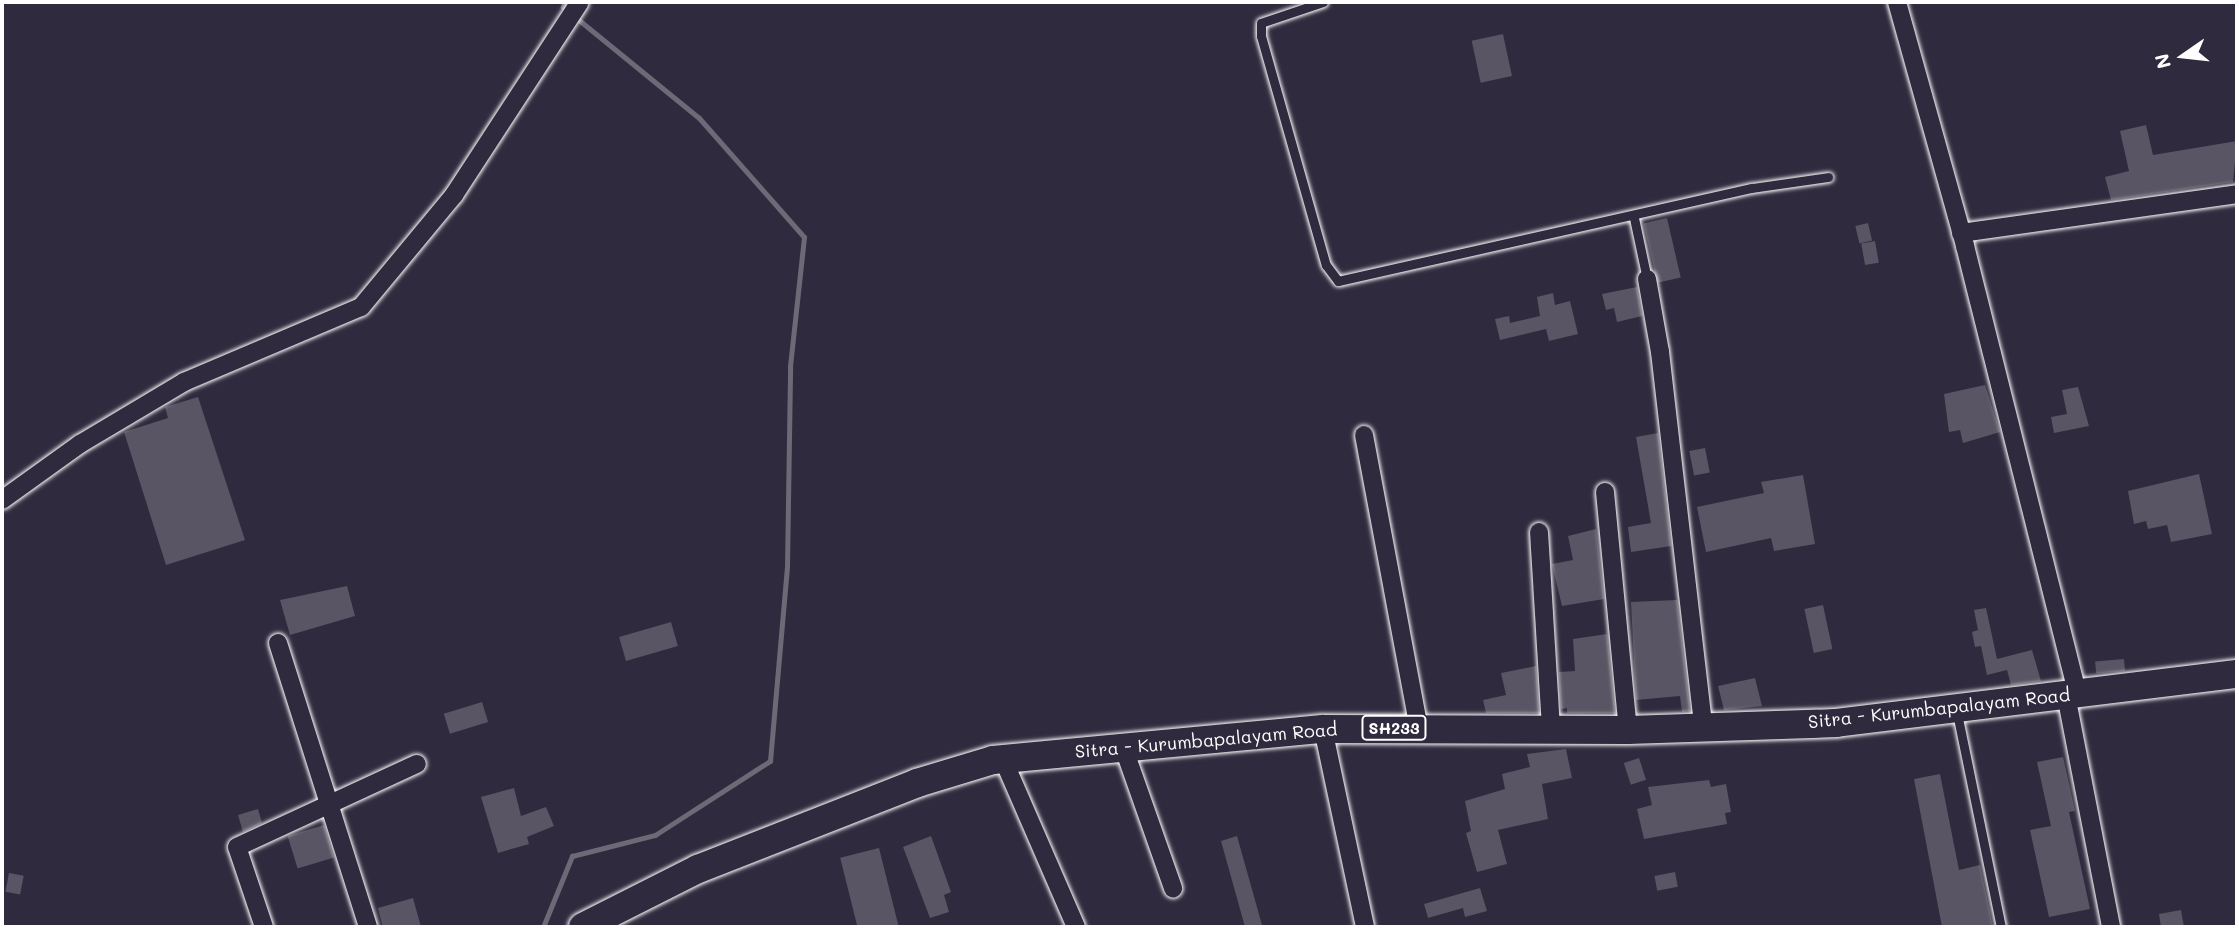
<!DOCTYPE html>
<html>
<head>
<meta charset="utf-8">
<style>
	body { margin:0 }
	#map { position:relative; width:2239px; height:929px; overflow:hidden; background:#2f2a3d; font-family:Mali,sans-serif }
	div>[style] { position:absolute }
	[style*='--x'] { left:calc(var(--x)*1px); top:calc(var(--y)*1px); width:calc(var(--w)*1px); rotate:calc(var(--a)*1deg) }
	.stream>* { height:5px; margin:-2.5px; padding:0 2.5px; transform-origin:2.5px; border-radius:2.5px; background:#6d6a77 }
	.building>* { inset:0; background:#595564; transform-origin:0 0 }
	.roads { filter:drop-shadow(0 0 2px #fff) drop-shadow(0 0 2px #fff) }
	.service>* { height:9px; margin:-4.5px; padding:0 4.5px; transform-origin:4.5px; border-radius:4.5px; background:#2f2a3d }
	.minor>* { height:18px; margin:-9px; padding:0 9px; transform-origin:9px; border-radius:9px; background:#2f2a3d }
	.primary>* { height:28px; margin:-14px; padding:0 14px; transform-origin:14px; border-radius:14px; background:#2f2a3d }
	span { translate:-50% -50%; white-space:nowrap; text-align:center; line-height:1.15; -webkit-text-stroke:5px #2f2a3d; paint-order:stroke }
	.shield-label span { padding:2px 5px; background:#2f2a3d; border:2px solid; border-radius:5px; -webkit-text-stroke-width:0 }
	.shield-label { font-size:16px; color:#fff; font-weight:700 }
	.street-label { font-size:18px; color:#fff }
	.frame { position:absolute; inset:0; border:4px solid #fff; pointer-events:none }
	.north { position:absolute; left:2148px; top:21px; width:70px; height:70px; -webkit-text-stroke:5px #2f2a3d; paint-order:stroke; rotate:256deg; font-size:19px; font-weight:700; line-height:28px; text-align:center; color:#fff }
	.north::after { content:''; display:block; margin:auto; width:24px; height:32px; background:#fff; clip-path:polygon(50% 0,100% 100%,50% 72%,0 100%) }
</style>
</head>
<body>
<div id="map">
	<div class="stream">
		<i style="--x:543;--y:927;--w:77;--a:-67.8"></i>
		<i style="--x:572;--y:856;--w:86;--a:-14.2"></i>
		<i style="--x:655;--y:835;--w:137;--a:-32.8"></i>
		<i style="--x:770;--y:761;--w:196;--a:-85"></i>
		<i style="--x:787;--y:566;--w:200;--a:-89.1"></i>
		<i style="--x:790;--y:366;--w:130;--a:-83.8"></i>
		<i style="--x:804;--y:237;--w:159;--a:-131.4"></i>
		<i style="--x:699;--y:118;--w:176;--a:-140.8"></i>
		<i style="--x:563;--y:7;--w:5;--a:-79"></i>
	</div>
	<div class="building">
		<i style="left:1503px;top:34px;width:43px;height:32px;rotate:78deg"></i>
		<i style="clip-path:polygon(2146px 125px,2153px 155px,2237px 141px,2233px 182px,2111px 200px,2105px 177px,2129px 171px,2120px 131px)"></i>
		<i style="left:1667px;top:218px;width:61px;height:24px;rotate:77deg"></i>
		<i style="left:1868px;top:223px;width:18px;height:13px;rotate:77deg"></i>
		<i style="left:1875px;top:241px;width:22px;height:14px;rotate:80deg"></i>
		<i style="clip-path:polygon(1637px 287px,1642px 316px,1617px 322px,1614px 308px,1606px 310px,1602px 294px)"></i>
		<i style="clip-path:polygon(1553px 293px,1555px 305px,1570px 301px,1578px 334px,1549px 341px,1546px 329px,1500px 340px,1495px 319px,1509px 316px,1510px 323px,1540px 316px,1537px 297px)"></i>
		<i style="clip-path:polygon(1985px 385px,2000px 432px,1963px 443px,1960px 430px,1949px 432px,1944px 394px)"></i>
		<i style="clip-path:polygon(2078px 387px,2089px 426px,2054px 433px,2051px 417px,2067px 414px,2062px 390px)"></i>
		<i style="clip-path:polygon(198px 397px,245px 540px,166px 565px,124px 432px,168px 418px,165px 407px)"></i>
		<i style="clip-path:polygon(1658px 433px,1671px 546px,1631px 552px,1628px 527px,1651px 523px,1636px 437px)"></i>
		<i style="left:1705px;top:448px;width:25px;height:16px;rotate:79deg"></i>
		<i style="clip-path:polygon(2199px 474px,2212px 534px,2171px 542px,2167px 525px,2148px 529px,2146px 521px,2134px 524px,2128px 491px)"></i>
		<i style="clip-path:polygon(1803px 475px,1815px 544px,1774px 551px,1771px 538px,1706px 552px,1697px 507px,1764px 493px,1761px 482px)"></i>
		<i style="clip-path:polygon(1596px 529px,1604px 599px,1562px 606px,1552px 564px,1573px 560px,1568px 536px)"></i>
		<i style="clip-path:polygon(347px 586px,355px 616px,290px 635px,280px 600px)"></i>
		<i style="clip-path:polygon(1677px 600px,1690px 711px,1682px 712px,1680px 696px,1636px 700px,1631px 602px)"></i>
		<i style="left:1823px;top:605px;width:45px;height:19px;rotate:78deg"></i>
		<i style="clip-path:polygon(1986px 608px,1997px 659px,2032px 650px,2041px 681px,2011px 685px,2007px 670px,1987px 675px,1981px 646px,1975px 647px,1972px 632px,1978px 630px,1974px 610px)"></i>
		<i style="left:671px;top:622px;width:25px;height:54px;rotate:74deg"></i>
		<i style="clip-path:polygon(1607px 634px,1615px 713px,1567px 713px,1567px 708px,1561px 709px,1559px 672px,1575px 671px,1573px 639px)"></i>
		<i style="left:2124px;top:659px;width:12px;height:29px;rotate:85deg"></i>
		<i style="clip-path:polygon(1536px 666px,1539px 713px,1486px 713px,1483px 700px,1506px 695px,1501px 673px)"></i>
		<i style="clip-path:polygon(1755px 678px,1762px 706px,1724px 710px,1718px 686px)"></i>
		<i style="left:482px;top:702px;width:21px;height:40px;rotate:73deg"></i>
		<i style="clip-path:polygon(1566px 749px,1572px 778px,1542px 784px,1548px 819px,1498px 830px,1507px 864px,1477px 872px,1466px 833px,1471px 831px,1465px 801px,1505px 789px,1502px 774px,1530px 767px,1527px 754px)"></i>
		<i style="clip-path:polygon(2063px 757px,2075px 811px,2069px 812px,2090px 909px,2049px 917px,2030px 830px,2051px 826px,2037px 762px)"></i>
		<i style="left:1639px;top:758px;width:23px;height:16px;rotate:72deg"></i>
		<i style="clip-path:polygon(1940px 774px,1959px 870px,1980px 865px,1993px 927px,1942px 927px,1914px 779px)"></i>
		<i style="clip-path:polygon(1709px 780px,1711px 787px,1726px 784px,1731px 812px,1725px 813px,1727px 824px,1644px 839px,1637px 809px,1652px 805px,1648px 787px)"></i>
		<i style="clip-path:polygon(514px 788px,521px 816px,546px 807px,554px 826px,527px 837px,529px 844px,498px 853px,481px 797px)"></i>
		<i style="clip-path:polygon(258px 809px,262px 823px,243px 832px,238px 815px)"></i>
		<i style="left:324px;top:825px;width:34px;height:38px;rotate:73deg"></i>
		<i style="clip-path:polygon(931px 836px,951px 892px,944px 895px,949px 912px,930px 918px,903px 847px)"></i>
		<i style="clip-path:polygon(1237px 836px,1262px 925px,1255px 927px,1245px 927px,1221px 841px)"></i>
		<i style="left:879px;top:848px;width:81px;height:40px;rotate:76deg"></i>
		<i style="left:1675px;top:872px;width:15px;height:21px;rotate:79deg"></i>
		<i style="left:9px;top:873px;width:15px;height:19px;rotate:11deg"></i>
		<i style="clip-path:polygon(1480px 888px,1487px 911px,1465px 917px,1463px 908px,1428px 918px,1424px 904px)"></i>
		<i style="clip-path:polygon(413px 898px,421px 927px,383px 927px,378px 908px)"></i>
		<i style="clip-path:polygon(2181px 910px,2184px 927px,2161px 927px,2159px 914px)"></i>
	</div>
	<div class="roads">
		<div class="service">
			<i style="--x:1323;--y:2;--w:65;--a:161.3"></i>
			<i style="--x:1261;--y:23;--w:13;--a:90"></i>
			<i style="--x:1261;--y:36;--w:238;--a:74.2"></i>
			<i style="--x:1326;--y:265;--w:20;--a:53"></i>
			<i style="--x:1338;--y:281;--w:424;--a:-12.7"></i>
			<i style="--x:1752;--y:188;--w:77;--a:-8.2"></i>
			<i style="--x:1634;--y:218;--w:62;--a:78"></i>
			<i style="--x:1957;--y:713;--w:218;--a:78.4"></i>
		</div>
		<div class="minor">
			<i style="--x:1897;--y:2;--w:253;--a:74.4"></i>
			<i style="--x:1965;--y:246;--w:461;--a:75.9"></i>
			<i style="--x:1961;--y:233;--w:279;--a:-8"></i>
			<i style="--x:1647;--y:279;--w:74;--a:79.9"></i>
			<i style="--x:1660;--y:352;--w:375;--a:83.4"></i>
			<i style="--x:1364;--y:435;--w:298;--a:79.4"></i>
			<i style="--x:1605;--y:492;--w:239;--a:84.5"></i>
			<i style="--x:2;--y:500;--w:96;--a:-35.7"></i>
			<i style="--x:80;--y:444;--w:121;--a:-30.8"></i>
			<i style="--x:184;--y:382;--w:192;--a:-23"></i>
			<i style="--x:361;--y:307;--w:146;--a:-50.3"></i>
			<i style="--x:454;--y:195;--w:230;--a:-56.9"></i>
			<i style="--x:1539;--y:532;--w:194;--a:86.5"></i>
			<i style="--x:278;--y:643;--w:298;--a:72.4"></i>
			<i style="--x:2066;--y:695;--w:236;--a:79"></i>
			<i style="--x:1323;--y:729;--w:202;--a:78"></i>
			<i style="--x:1123;--y:746;--w:151;--a:70.6"></i>
			<i style="--x:1003;--y:759;--w:183;--a:66.5"></i>
			<i style="--x:264;--y:927;--w:84;--a:-108.6"></i>
			<i style="--x:237;--y:847;--w:198;--a:-24.8"></i>
		</div>
		<div class="primary">
			<i style="--x:583;--y:927;--w:129;--a:-26.8"></i>
			<i style="--x:698;--y:869;--w:235;--a:-21.4"></i>
			<i style="--x:917;--y:783;--w:79;--a:-16.8"></i>
			<i style="--x:993;--y:760;--w:331;--a:-5.4"></i>
			<i style="--x:1323;--y:729;--w:305;--a:0.2"></i>
			<i style="--x:1628;--y:730;--w:208;--a:-1.9"></i>
			<i style="--x:1836;--y:723;--w:404;--a:-7"></i>
		</div>
	</div>
	<div class="shield-label">
		<span style="left:1394px;top:728px">SH233</span>
	</div>
	<div class="street-label">
		<span style="left:1939px;top:708px;rotate:-6deg">Sitra - Kurumbapalayam Road</span>
		<span style="left:1206px;top:740px;rotate:-5deg">Sitra - Kurumbapalayam Road</span>
	</div>
	<div class="frame"></div>
	<div class="north">N</div>
</div>
</body>
</html>
